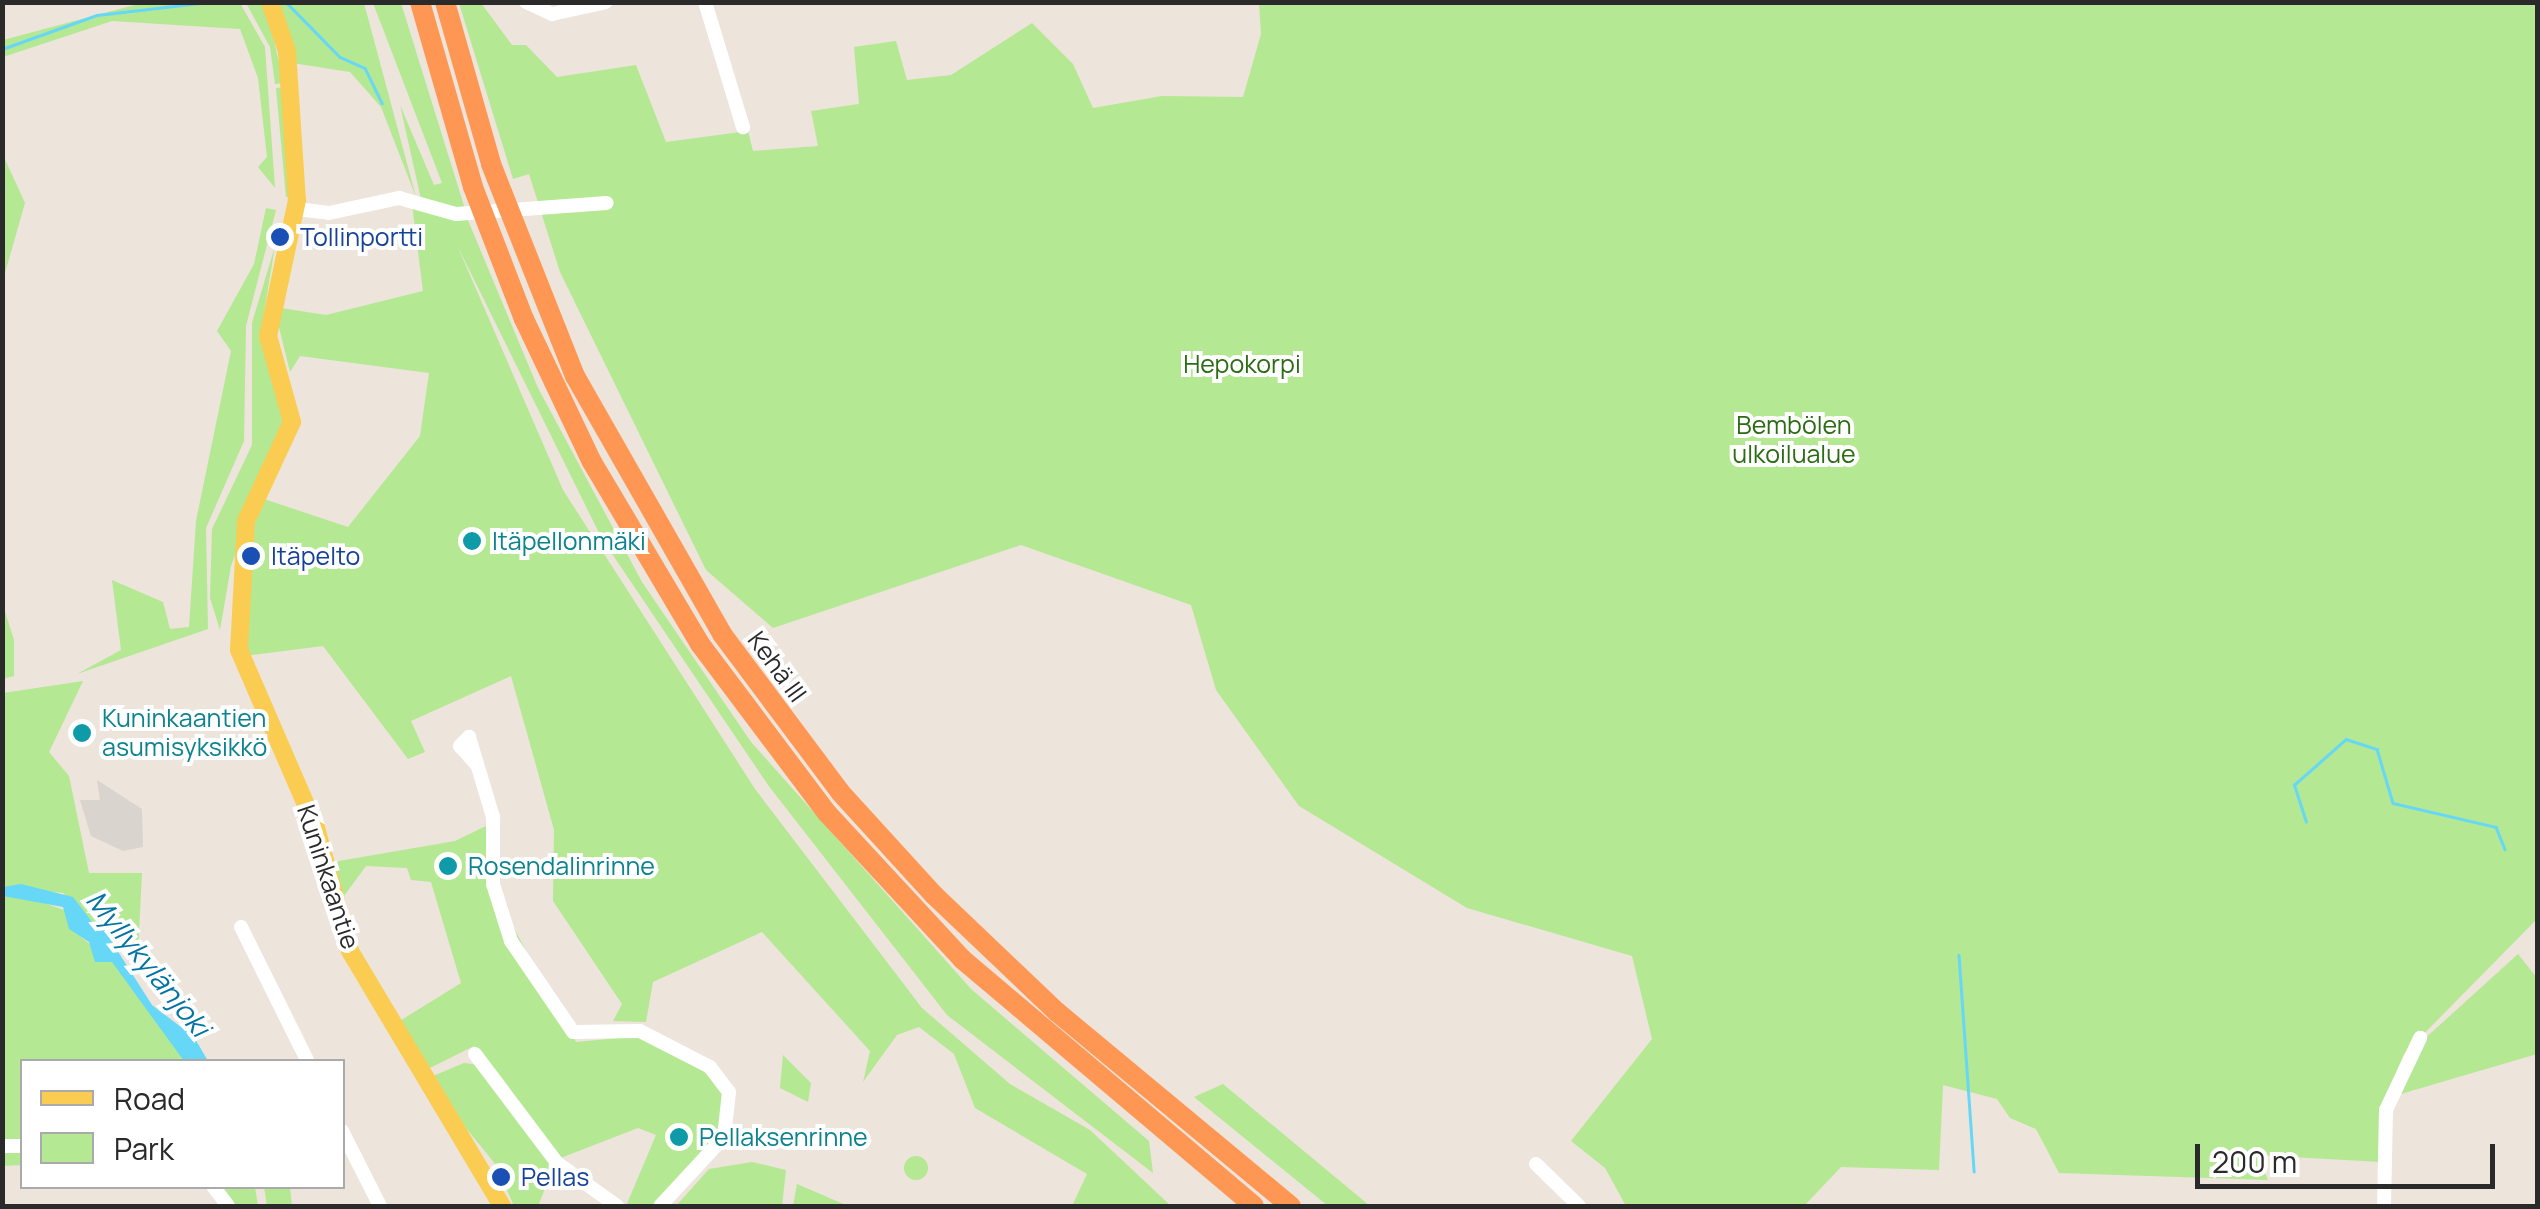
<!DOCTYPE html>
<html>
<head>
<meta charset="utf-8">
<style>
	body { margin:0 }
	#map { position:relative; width:2540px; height:1209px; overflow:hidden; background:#ede4db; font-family:Manrope,sans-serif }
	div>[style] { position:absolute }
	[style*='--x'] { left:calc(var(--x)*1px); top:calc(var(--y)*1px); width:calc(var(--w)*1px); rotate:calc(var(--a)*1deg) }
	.green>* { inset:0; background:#b4e893 }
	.round { border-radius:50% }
	.plaza>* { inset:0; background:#d9d4ce }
	.water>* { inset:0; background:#66d7f7 }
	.stream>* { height:2.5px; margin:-1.25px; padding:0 1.25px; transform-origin:1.25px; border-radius:1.25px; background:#66d7f7 }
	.minor>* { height:14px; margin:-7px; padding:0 7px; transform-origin:7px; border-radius:7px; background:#fff }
	.major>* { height:18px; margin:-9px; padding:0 9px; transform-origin:9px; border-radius:9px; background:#fbcc52 }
	.highway>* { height:20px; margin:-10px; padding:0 10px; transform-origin:10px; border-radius:10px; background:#ff9754 }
	.dots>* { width:28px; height:28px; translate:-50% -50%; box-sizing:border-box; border:5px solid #fff; border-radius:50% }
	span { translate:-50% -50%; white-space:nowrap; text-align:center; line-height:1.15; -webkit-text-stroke:8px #fff; paint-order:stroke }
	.transit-label { font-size:25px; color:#164399 }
	.left { translate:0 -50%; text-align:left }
	.park-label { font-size:25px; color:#2b6c15 }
	.culture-label { font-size:25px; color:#0d838f }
	.street-label { font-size:25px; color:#2a2a2a }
	.water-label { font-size:28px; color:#0474a4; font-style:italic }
	.frame { position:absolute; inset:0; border:5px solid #2a2a2a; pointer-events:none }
	.legend { position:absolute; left:20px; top:1059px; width:325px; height:130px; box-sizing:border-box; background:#fff; border:2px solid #aaa; margin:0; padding:12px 18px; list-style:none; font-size:30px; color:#2a2a2a }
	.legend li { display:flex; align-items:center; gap:20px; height:50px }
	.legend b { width:50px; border:2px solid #aaa }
	.scale { position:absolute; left:2195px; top:1144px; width:300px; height:45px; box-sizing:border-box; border:5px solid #2a2a2a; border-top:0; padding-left:12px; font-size:30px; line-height:35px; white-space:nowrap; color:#2a2a2a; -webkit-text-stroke:8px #fff; paint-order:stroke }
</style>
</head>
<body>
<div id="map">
	<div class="green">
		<i style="clip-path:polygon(142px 3px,240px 3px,265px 47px,275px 188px,258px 167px,267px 157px,258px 78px,240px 29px,112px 21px,3px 57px,3px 40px)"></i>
		<i style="clip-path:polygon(246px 3px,265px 3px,284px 83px,275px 84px,270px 47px)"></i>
		<i style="clip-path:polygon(277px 3px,364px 3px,416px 197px,381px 107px,350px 72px,292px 63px)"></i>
		<i style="clip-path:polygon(373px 3px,401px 3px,465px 209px,421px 199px,400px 105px,434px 185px,442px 183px)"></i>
		<i style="clip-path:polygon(459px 3px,481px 3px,512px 45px,526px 45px,557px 77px,636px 65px,666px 142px,748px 131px,753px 151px,818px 146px,811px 111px,859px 104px,854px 47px,896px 41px,907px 80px,951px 75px,1032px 23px,1073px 64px,1093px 108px,1162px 96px,1243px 97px,1261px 34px,1259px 3px,2537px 3px,2537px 919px,2404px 1054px,2389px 1090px,2381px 1162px,2257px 1155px,2268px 1180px,2059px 1173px,2036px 1129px,2010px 1118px,1997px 1099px,1943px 1085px,1939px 1170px,1841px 1167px,1804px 1206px,1626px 1206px,1605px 1168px,1571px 1141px,1652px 1039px,1632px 956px,1467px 908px,1299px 806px,1216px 690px,1191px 605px,1021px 545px,773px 628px,706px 570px,560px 272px,529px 174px,513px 179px)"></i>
		<i style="clip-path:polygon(284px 87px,291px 196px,286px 197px,276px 88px)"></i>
		<i style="clip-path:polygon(3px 155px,25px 203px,3px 280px)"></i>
		<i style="clip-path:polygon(412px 205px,467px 218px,538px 388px,642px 582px,751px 742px,971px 989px,1149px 1141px,1153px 1173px,947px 1015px,768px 785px,602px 539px,457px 245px,563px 490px,755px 789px,922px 1008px,1010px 1084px,1090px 1130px,1171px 1206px,1072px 1206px,1087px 1174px,975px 1108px,954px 1054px,919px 1027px,897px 1035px,863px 1082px,870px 1051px,762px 932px,653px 982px,646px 1022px,613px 1021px,622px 1004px,553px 901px,554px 830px,511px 676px,411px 721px,425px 752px,408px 759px,323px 646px,245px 656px,252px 530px,264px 499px,348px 527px,420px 436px,429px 373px,300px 356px,290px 372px,274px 307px,326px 315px,423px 291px)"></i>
		<i style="clip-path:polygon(266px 208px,276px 210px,246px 326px,244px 441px,206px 528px,208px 629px,77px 674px,121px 650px,112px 580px,163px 602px,170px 629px,189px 627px,196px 521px,231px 351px,217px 331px,254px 264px)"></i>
		<i style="clip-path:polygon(275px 246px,262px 325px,286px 420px,231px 566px,220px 630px,210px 598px,212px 529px,252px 445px,252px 323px)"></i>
		<i style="clip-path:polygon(3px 605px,14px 640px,14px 676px,3px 679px)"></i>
		<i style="clip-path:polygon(83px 681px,49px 752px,69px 776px,89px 873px,142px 873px,137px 972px,112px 930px,96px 927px,63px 893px,3px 887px,3px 693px)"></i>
		<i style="clip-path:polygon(488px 825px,488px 881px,576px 1042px,640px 1036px,700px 1067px,723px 1093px,719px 1139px,656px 1206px,626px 1206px,656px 1135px,638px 1128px,558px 1159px,474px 1046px,422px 1072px,395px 1024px,461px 983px,431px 882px,411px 880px,407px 868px,366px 866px,341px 900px,333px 862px,455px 841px)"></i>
		<i style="clip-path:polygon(15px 893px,67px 911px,72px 930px,119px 967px,186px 1061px,22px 1062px,22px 1165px,3px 1166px,2px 894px)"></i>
		<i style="clip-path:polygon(2518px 954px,2537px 978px,2537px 1054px,2394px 1096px,2421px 1042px)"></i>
		<i style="clip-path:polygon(783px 1055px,811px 1083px,808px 1102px,780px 1088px)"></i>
		<i style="clip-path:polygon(464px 1063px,478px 1065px,555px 1164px,538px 1206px,514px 1206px,496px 1165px,426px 1079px)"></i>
		<i style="clip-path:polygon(1223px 1084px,1370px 1206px,1328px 1206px,1194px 1097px)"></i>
		<i class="round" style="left:904px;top:1156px;width:24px;height:24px"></i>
		<i style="clip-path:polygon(752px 1162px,786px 1170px,782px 1206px,676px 1206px,709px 1169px)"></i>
		<i style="clip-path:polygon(797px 1184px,848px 1206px,793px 1206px)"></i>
		<i style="clip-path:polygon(219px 1187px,255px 1187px,258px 1206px,233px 1206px)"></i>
		<i style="clip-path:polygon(264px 1187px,290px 1187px,292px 1206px,267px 1206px)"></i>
	</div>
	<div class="plaza">
		<i style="clip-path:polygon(97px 780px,142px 809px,143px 847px,123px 851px,91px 836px,80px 800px,100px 800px)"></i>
	</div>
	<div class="water">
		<i style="clip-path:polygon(21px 884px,73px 897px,96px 927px,117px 927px,110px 939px,152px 1005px,194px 1037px,208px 1061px,184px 1061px,112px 962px,95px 962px,89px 942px,69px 929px,63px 907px,3px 896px,3px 887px)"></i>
	</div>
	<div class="stream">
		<i style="--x:286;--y:2;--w:77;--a:45.5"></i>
		<i style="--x:340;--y:57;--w:27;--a:24"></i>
		<i style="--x:365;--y:68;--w:39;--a:64"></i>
		<i style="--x:2;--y:49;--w:101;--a:-19.7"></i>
		<i style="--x:97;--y:15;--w:114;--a:-6.6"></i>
		<i style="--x:2306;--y:822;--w:39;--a:-108"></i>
		<i style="--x:2294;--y:785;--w:69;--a:-41.5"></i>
		<i style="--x:2346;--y:739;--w:33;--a:18"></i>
		<i style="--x:2377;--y:749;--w:56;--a:73.5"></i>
		<i style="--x:2393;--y:803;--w:106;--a:13.1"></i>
		<i style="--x:2496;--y:827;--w:24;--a:68"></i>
		<i style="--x:1959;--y:955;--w:217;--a:86"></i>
	</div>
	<div class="minor">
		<i style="--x:526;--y:2;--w:29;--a:25"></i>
		<i style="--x:552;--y:14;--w:55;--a:-12.5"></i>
		<i style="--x:705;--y:2;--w:131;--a:73.1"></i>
		<i style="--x:297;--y:209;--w:32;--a:7"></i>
		<i style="--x:329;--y:213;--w:72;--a:-12.1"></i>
		<i style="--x:399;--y:198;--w:59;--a:15.7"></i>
		<i style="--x:456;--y:214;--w:151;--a:-4.2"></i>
		<i style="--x:477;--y:765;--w:25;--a:-132"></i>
		<i style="--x:460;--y:746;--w:13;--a:-45"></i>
		<i style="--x:469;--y:737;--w:84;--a:73.3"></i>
		<i style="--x:493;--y:817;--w:67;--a:90"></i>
		<i style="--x:493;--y:884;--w:60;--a:72.5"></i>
		<i style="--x:511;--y:941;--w:110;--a:55.7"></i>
		<i style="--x:573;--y:1032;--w:67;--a:-0.9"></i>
		<i style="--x:640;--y:1031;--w:79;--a:27.2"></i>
		<i style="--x:710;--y:1067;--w:31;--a:53"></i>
		<i style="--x:729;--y:1092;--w:45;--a:96.3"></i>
		<i style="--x:724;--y:1137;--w:94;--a:132.8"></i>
		<i style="--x:241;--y:927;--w:151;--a:63.6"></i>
		<i style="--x:475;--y:1054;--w:136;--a:53"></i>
		<i style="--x:557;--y:1163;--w:74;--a:35.6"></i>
		<i style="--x:342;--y:1131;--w:84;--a:63.1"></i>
		<i style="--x:2;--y:1146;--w:20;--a:0"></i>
		<i style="--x:1536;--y:1164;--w:60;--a:44.3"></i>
		<i style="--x:213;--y:1186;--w:25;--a:53"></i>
		<i style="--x:2384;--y:1206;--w:96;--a:-88.8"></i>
		<i style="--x:2386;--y:1110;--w:80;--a:-64.7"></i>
	</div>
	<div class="major">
		<i style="--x:270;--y:2;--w:52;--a:70.9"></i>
		<i style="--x:287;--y:51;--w:149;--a:86.2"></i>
		<i style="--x:297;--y:200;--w:139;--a:102"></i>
		<i style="--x:268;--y:336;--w:89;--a:74.4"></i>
		<i style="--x:292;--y:422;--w:109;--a:114.9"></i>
		<i style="--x:246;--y:521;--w:129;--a:93.1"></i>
		<i style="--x:239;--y:650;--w:194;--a:66.6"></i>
		<i style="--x:316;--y:828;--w:128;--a:74.5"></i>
		<i style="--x:350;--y:951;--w:297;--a:59.2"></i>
	</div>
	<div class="highway">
		<i style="--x:420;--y:2;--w:192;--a:74"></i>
		<i style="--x:473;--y:187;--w:142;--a:68.9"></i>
		<i style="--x:524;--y:319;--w:158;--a:64.6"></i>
		<i style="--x:592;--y:462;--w:212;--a:59.3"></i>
		<i style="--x:700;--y:644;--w:211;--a:53.1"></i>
		<i style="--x:827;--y:813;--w:199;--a:47.2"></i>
		<i style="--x:962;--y:959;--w:382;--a:40.2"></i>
		<i style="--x:445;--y:2;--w:168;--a:74.1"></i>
		<i style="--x:491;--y:164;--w:228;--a:68.4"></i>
		<i style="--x:575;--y:376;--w:297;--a:60.3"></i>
		<i style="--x:722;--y:634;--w:197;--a:53.2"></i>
		<i style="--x:840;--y:792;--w:139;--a:47.6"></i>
		<i style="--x:934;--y:895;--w:170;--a:43.6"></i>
		<i style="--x:1057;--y:1012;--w:304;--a:39.7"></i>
	</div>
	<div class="dots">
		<i style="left:280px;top:237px;background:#1a4fb4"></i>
		<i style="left:472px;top:541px;background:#0f9aa8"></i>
		<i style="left:251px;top:556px;background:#1a4fb4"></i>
		<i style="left:82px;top:733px;background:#0f9aa8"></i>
		<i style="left:448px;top:866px;background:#0f9aa8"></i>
		<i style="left:679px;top:1137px;background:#0f9aa8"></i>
		<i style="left:501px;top:1177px;background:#1a4fb4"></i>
	</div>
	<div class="transit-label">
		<span class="left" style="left:300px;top:237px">Tollinportti</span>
		<span class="left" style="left:271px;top:556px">Itäpelto</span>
		<span class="left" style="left:521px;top:1177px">Pellas</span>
	</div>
	<div class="park-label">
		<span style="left:1242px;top:364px">Hepokorpi</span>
		<span style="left:1794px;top:440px">Bembölen<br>ulkoilualue</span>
	</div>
	<div class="culture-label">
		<span class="left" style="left:492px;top:541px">Itäpellonmäki</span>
		<span class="left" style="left:102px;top:733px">Kuninkaantien<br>asumisyksikkö</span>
		<span class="left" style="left:468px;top:866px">Rosendalinrinne</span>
		<span class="left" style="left:699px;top:1137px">Pellaksenrinne</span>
	</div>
	<div class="street-label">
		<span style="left:777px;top:667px;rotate:54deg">Kehä III</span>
		<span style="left:328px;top:877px;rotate:72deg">Kuninkaantie</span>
	</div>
	<div class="water-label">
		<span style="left:149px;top:963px;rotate:51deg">Myllykylänjoki</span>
	</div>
	<div class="frame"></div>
	<ul class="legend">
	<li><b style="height:12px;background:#fbcc52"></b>Road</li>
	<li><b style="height:28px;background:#b4e893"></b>Park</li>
	</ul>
	<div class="scale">200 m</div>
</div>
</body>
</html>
